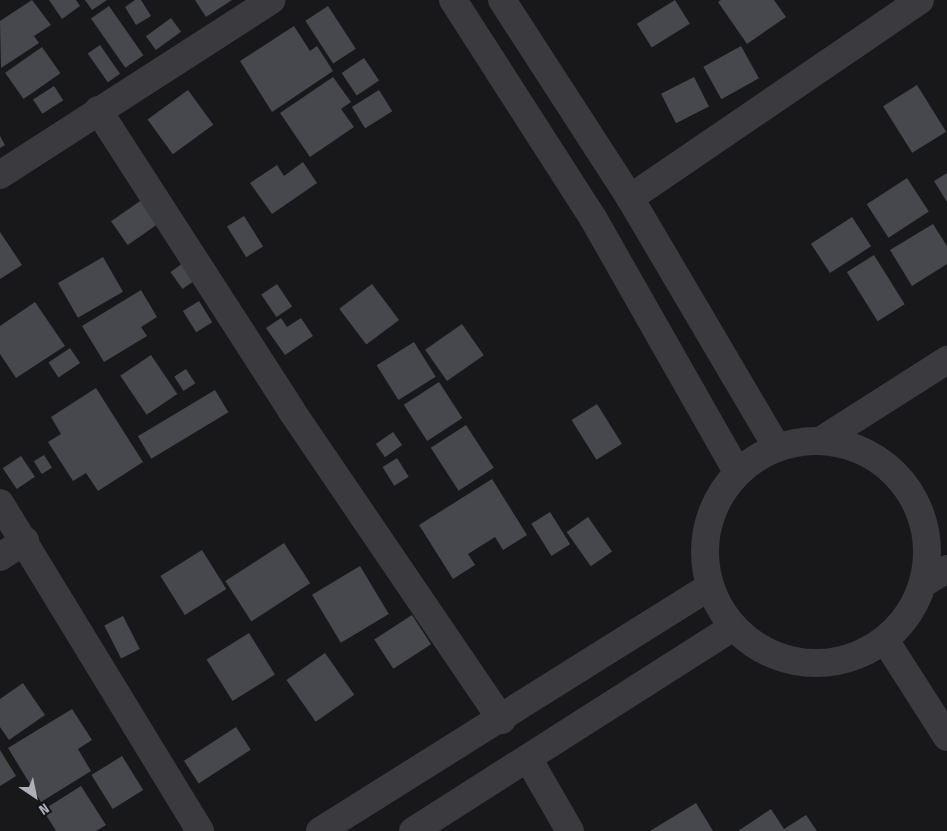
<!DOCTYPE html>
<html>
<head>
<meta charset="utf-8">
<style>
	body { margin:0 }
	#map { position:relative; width:947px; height:831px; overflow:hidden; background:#18181a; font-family:"Fira Sans Condensed",sans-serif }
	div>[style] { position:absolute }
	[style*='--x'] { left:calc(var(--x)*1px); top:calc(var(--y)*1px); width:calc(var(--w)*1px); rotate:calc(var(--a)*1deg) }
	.building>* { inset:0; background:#47484d; transform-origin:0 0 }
	.minor>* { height:28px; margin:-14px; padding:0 14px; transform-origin:14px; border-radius:14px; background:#3a3a3f }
	.tertiary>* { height:28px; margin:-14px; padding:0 14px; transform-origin:14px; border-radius:14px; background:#3a3a3f }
	.tertiary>.ring { margin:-14px; padding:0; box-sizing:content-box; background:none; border:28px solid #3a3a3f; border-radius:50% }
	span { translate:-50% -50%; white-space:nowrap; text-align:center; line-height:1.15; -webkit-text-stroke:4px #131315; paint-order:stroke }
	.north { position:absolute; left:10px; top:771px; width:50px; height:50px; -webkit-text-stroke:4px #131315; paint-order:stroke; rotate:146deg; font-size:14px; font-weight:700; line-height:20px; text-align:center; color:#acb0b9 }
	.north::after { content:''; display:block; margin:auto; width:18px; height:22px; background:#acb0b9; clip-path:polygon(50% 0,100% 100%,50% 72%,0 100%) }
</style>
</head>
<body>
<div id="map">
	<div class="building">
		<i style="clip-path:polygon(32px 0,51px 25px,34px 36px,39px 43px,1px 68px,0 21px)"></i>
		<i style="clip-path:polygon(49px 0,76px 0,80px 6px,62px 19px)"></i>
		<i style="clip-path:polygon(85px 0,107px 0,92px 10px)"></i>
		<i style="clip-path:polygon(135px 0,141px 0,151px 16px,136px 25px,125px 7px)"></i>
		<i style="clip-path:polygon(195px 0,232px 0,206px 17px)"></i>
		<i style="left:675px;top:0;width:28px;height:45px;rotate:58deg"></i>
		<i style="clip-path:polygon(721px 0,774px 0,786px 17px,747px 44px,718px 2px)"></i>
		<i style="left:109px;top:6px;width:60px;height:22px;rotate:55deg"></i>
		<i style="left:328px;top:6px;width:51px;height:27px;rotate:57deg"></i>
		<i style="left:171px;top:18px;width:17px;height:31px;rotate:54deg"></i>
		<i style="clip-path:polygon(294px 26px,310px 51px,317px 46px,333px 71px,272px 112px,240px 61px)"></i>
		<i style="left:100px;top:45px;width:35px;height:15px;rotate:55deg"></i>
		<i style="left:741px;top:46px;width:37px;height:43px;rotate:61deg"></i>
		<i style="left:42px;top:47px;width:32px;height:45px;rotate:55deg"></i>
		<i style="left:364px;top:58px;width:27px;height:27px;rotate:56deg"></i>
		<i style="clip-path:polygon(333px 77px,351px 102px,341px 109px,354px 127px,310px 157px,280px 113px)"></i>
		<i style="left:694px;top:77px;width:33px;height:37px;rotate:63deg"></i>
		<i style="left:917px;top:85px;width:55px;height:40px;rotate:58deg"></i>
		<i style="left:54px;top:86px;width:17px;height:25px;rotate:57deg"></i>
		<i style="left:188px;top:90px;width:43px;height:50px;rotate:54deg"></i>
		<i style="left:379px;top:90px;width:25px;height:32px;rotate:58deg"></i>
		<i style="clip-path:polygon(0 136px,5px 145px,0 148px)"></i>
		<i style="clip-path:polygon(303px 162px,317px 183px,272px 214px,250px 183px,277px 165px,284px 176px)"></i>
		<i style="clip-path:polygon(947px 173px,947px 202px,934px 181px)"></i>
		<i style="left:907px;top:178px;width:40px;height:48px;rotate:57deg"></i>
		<i style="left:143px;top:199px;width:29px;height:39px;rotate:55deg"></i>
		<i style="left:244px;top:216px;width:36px;height:20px;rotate:58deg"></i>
		<i style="left:852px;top:217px;width:35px;height:49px;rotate:57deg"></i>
		<i style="clip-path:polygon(933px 224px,947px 246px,947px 264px,912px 286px,890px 250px)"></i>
		<i style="clip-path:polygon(0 232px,22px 265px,0 279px)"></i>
		<i style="left:874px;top:255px;width:58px;height:32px;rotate:58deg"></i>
		<i style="left:103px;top:257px;width:40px;height:52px;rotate:60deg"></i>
		<i style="left:186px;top:261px;width:21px;height:19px;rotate:55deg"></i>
		<i style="left:277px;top:284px;width:27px;height:19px;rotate:56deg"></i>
		<i style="left:372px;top:284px;width:45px;height:41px;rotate:53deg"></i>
		<i style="clip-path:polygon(141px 290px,157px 317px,141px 327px,147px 336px,104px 362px,82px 326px)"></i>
		<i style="left:199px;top:301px;width:25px;height:19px;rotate:58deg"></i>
		<i style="clip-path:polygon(35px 302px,65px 346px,16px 378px,0 354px,0 326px)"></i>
		<i style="clip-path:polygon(281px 318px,287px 327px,301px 318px,313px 336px,285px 355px,266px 328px)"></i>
		<i style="left:462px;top:324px;width:38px;height:45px;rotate:55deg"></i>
		<i style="left:414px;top:342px;width:41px;height:44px;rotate:58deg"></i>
		<i style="left:70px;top:348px;width:18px;height:26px;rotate:56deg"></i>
		<i style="left:151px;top:355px;width:47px;height:37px;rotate:56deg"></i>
		<i style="left:186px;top:369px;width:17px;height:14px;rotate:57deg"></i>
		<i style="left:439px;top:382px;width:43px;height:42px;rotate:57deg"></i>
		<i style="clip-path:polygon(96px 388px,143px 462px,98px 491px,86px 473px,73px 481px,48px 442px,61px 434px,51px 417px)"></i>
		<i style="left:215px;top:390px;width:26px;height:90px;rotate:59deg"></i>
		<i style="left:597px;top:404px;width:47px;height:30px;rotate:58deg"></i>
		<i style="left:466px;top:425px;width:51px;height:42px;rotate:57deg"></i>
		<i style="left:393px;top:432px;width:16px;height:21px;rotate:55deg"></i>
		<i style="left:44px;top:455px;width:15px;height:12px;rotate:58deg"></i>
		<i style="left:21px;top:456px;width:25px;height:22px;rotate:56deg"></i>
		<i style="left:397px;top:458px;width:22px;height:17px;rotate:58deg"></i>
		<i style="clip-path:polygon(492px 479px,527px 535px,503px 550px,495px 537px,468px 554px,475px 565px,453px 579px,419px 525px)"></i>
		<i style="left:550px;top:512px;width:38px;height:22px;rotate:58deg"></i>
		<i style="left:588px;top:517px;width:42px;height:26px;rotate:55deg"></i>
		<i style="left:284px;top:543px;width:48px;height:70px;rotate:57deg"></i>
		<i style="left:202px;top:550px;width:46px;height:49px;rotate:58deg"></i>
		<i style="left:360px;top:566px;width:56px;height:56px;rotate:59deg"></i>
		<i style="left:412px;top:615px;width:35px;height:45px;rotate:57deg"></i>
		<i style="left:123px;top:616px;width:37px;height:21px;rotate:63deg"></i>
		<i style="left:249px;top:633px;width:49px;height:50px;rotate:58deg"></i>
		<i style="left:325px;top:653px;width:51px;height:47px;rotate:55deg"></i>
		<i style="clip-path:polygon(23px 683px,45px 715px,9px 740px,0 727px,0 699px)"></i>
		<i style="clip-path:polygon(72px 709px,92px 740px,78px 749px,91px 771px,41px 802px,8px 748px)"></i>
		<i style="left:236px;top:727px;width:27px;height:62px;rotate:57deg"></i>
		<i style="clip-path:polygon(0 750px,16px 776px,0 786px)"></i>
		<i style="left:122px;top:756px;width:40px;height:36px;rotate:58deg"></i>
		<i style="clip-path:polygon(81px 786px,106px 825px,96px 831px,56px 831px,43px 810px)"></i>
		<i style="clip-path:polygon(696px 803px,713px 831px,650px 831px)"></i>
		<i style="clip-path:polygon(771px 809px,784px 829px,806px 815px,817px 831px,738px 831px)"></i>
	</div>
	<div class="minor">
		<i style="--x:98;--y:110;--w:357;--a:57.2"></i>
		<i style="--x:291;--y:410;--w:375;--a:55.8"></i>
		<i style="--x:0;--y:175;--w:323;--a:-32.8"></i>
		<i style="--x:630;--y:198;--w:351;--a:-34.3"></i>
		<i style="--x:820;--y:441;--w:151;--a:-32.5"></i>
		<i style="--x:0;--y:503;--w:384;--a:58.6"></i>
		<i style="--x:0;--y:557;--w:30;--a:-33"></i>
		<i style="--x:924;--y:583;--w:27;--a:-31"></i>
		<i style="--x:529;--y:760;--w:82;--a:60"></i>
	</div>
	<div class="tertiary">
		<i style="--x:453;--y:0;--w:259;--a:57.3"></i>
		<i style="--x:593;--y:218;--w:293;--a:60.4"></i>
		<i style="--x:502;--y:0;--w:236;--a:57.1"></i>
		<i style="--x:630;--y:198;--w:290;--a:59.5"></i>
		<i class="ring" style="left:705px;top:441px;width:194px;height:194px"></i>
		<i style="--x:885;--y:640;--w:115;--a:57.4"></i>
		<i style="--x:320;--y:831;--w:459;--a:-32.1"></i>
		<i style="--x:413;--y:831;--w:378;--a:-32.5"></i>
	</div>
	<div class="north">N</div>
</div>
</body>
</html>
